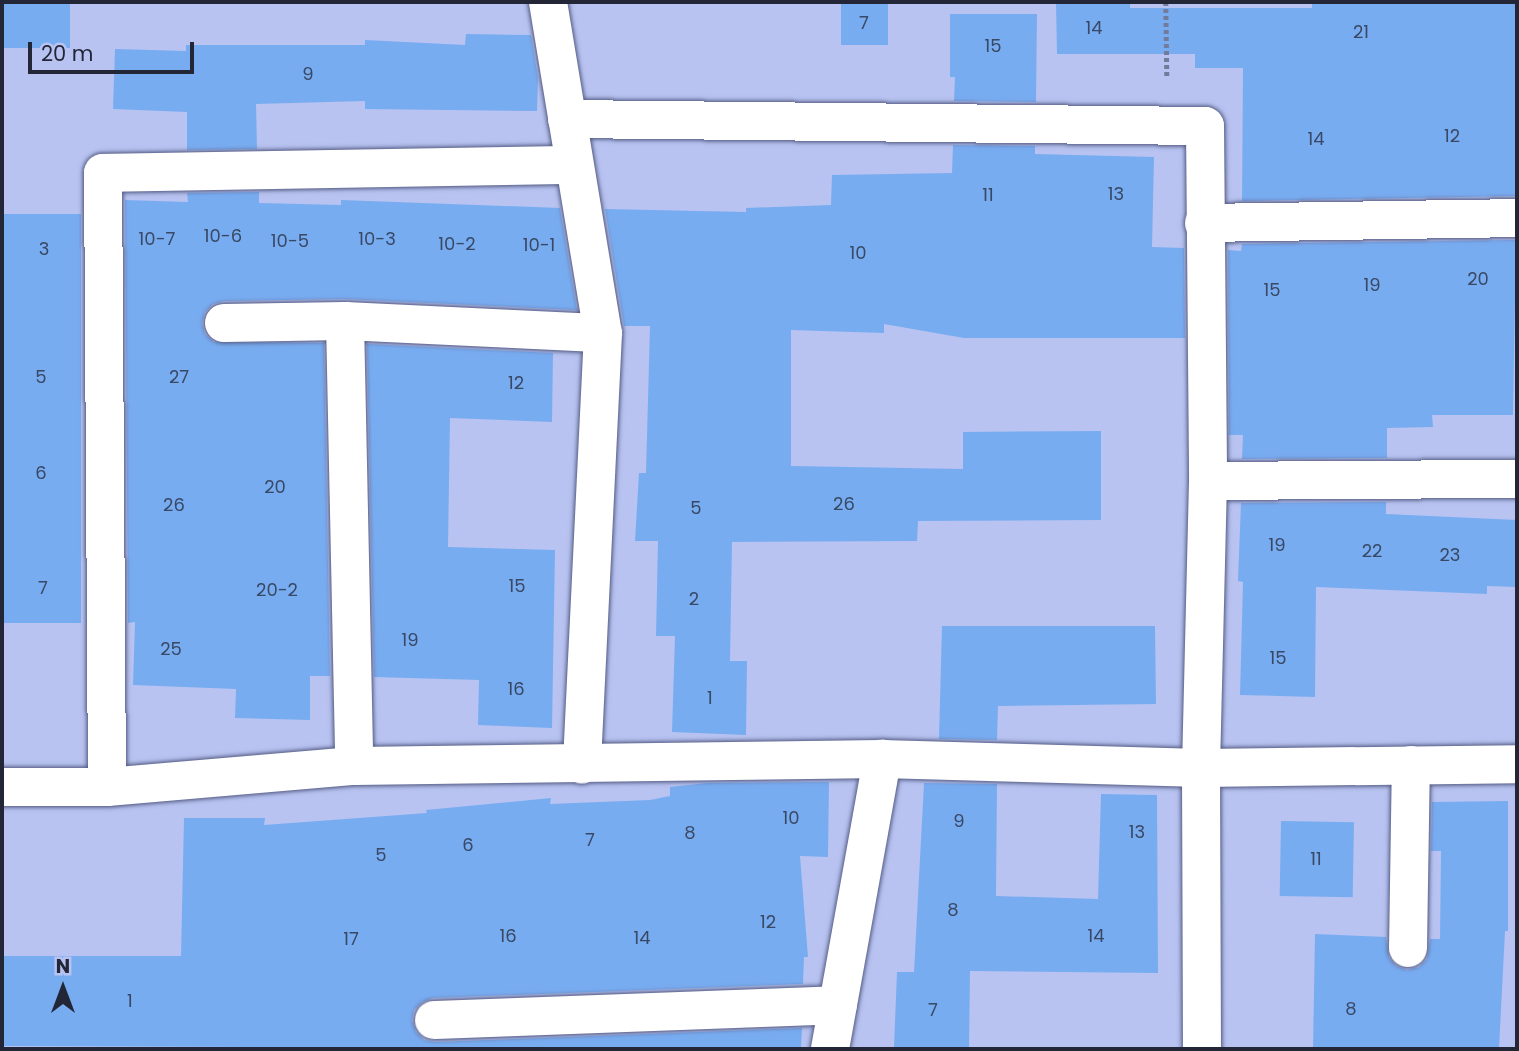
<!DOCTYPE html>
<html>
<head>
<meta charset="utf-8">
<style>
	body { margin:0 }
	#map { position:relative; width:1519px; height:1051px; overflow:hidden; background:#b8c3f1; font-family:Poppins,sans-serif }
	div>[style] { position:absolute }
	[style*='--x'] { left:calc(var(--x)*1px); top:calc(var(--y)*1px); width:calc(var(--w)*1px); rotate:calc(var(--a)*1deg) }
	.building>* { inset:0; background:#78acf0; transform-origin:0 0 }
	.path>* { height:4.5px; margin-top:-2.25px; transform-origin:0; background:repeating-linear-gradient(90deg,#737b9c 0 3.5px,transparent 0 7px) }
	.roads { filter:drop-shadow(0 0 2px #545c84) drop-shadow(0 0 2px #545c84) }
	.minor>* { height:38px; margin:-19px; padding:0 19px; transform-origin:19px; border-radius:19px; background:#fff }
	span { translate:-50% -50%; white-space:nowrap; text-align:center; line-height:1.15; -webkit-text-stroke:5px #b8c3f1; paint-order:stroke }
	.number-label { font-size:18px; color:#384865 }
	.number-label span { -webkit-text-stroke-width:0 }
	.frame { position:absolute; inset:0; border:4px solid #222637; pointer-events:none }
	.north { position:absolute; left:28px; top:953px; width:70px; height:70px; -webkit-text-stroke:5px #b8c3f1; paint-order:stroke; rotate:0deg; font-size:19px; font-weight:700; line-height:28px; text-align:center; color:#222637 }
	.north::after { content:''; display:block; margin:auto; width:24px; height:32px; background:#222637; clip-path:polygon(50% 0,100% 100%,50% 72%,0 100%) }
	.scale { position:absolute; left:28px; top:42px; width:166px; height:32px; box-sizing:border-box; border:4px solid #222637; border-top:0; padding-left:9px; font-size:21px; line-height:24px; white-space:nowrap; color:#222637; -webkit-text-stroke:5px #b8c3f1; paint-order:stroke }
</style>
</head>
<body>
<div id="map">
	<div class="building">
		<i style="left:2px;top:2px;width:68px;height:46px"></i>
		<i style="left:841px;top:2px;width:47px;height:43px"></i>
		<i style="clip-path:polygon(1056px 2px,1130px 2px,1130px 8px,1312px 8px,1312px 2px,1515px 2px,1516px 196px,1242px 201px,1243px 68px,1195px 68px,1195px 54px,1057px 54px)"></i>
		<i style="clip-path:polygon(950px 14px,1037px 14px,1036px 102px,954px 101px,955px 77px,950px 77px)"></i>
		<i style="clip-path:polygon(466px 34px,531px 35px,538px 78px,537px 111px,365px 109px,365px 101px,256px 104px,257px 149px,187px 150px,187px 112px,113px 109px,115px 49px,186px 51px,186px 45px,365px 45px,365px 40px,465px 45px)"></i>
		<i style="clip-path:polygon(953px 145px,1035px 146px,1035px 154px,1154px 157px,1152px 247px,1184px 248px,1185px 338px,964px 338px,884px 324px,884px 333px,791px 330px,791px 466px,963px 469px,963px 432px,1101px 431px,1101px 520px,918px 521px,917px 541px,732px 542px,730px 661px,747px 661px,746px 735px,672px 732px,675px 636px,656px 636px,658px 541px,635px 541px,639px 473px,646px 473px,650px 326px,624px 326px,605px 209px,746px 212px,746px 208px,831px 205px,832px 175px,952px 173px)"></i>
		<i style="clip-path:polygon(259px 192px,259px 203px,341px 205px,341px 200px,560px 208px,577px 310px,345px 299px,224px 301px,213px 304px,205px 312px,202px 323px,205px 334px,214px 342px,324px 343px,330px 676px,310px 676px,310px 720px,235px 718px,236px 689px,133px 685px,135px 622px,128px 623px,125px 200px,188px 202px,187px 193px)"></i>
		<i style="left:2px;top:214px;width:79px;height:409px"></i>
		<i style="clip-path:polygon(1516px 240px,1513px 415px,1432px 415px,1433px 427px,1387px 428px,1387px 458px,1242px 459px,1243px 435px,1229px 435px,1228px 250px,1241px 251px,1242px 244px)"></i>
		<i style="clip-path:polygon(367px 344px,553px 353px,552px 422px,450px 418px,448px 547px,555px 550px,552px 728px,478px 725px,479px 680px,374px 677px)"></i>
		<i style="clip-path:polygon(1386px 502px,1386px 514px,1517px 520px,1517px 587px,1487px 586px,1487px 594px,1316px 587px,1315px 697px,1240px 695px,1243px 582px,1238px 581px,1241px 503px)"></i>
		<i style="clip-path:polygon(942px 626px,1155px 626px,1156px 704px,998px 706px,997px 740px,939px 739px)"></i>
		<i style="clip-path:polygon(829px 782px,828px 857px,800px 856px,808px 957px,804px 957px,803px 984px,433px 998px,422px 1002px,414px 1010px,412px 1020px,416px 1032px,424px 1040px,435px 1042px,802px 1028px,801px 1049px,2px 1046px,2px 956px,181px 956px,184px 818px,265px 818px,264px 825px,427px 813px,426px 810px,551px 798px,550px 804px,650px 800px,670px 796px,670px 787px,707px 783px)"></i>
		<i style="clip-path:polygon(924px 783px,997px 784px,996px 896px,1098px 899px,1101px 794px,1157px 795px,1158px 973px,970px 971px,969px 1049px,894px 1047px,897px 972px,914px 972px)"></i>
		<i style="clip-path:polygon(1508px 801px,1508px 931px,1505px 931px,1499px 1049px,1313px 1049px,1315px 934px,1386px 937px,1389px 958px,1396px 966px,1407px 970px,1419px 967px,1427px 959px,1430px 939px,1440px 939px,1441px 851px,1431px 851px,1432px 802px)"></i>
		<i style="left:1281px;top:821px;width:73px;height:75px;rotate:1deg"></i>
	</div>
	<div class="path">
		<i style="--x:1166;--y:2;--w:76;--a:89.2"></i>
	</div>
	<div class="roads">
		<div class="minor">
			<i style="--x:548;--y:2;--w:336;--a:80.6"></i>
			<i style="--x:603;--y:333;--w:432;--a:92.8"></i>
			<i style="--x:567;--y:119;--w:638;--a:0.63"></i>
			<i style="--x:1205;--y:126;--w:355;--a:89.5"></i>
			<i style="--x:1208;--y:481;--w:287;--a:91.4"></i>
			<i style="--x:1201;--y:768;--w:281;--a:89.8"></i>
			<i style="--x:1204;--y:223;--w:313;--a:-0.9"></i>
			<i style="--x:345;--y:321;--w:445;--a:88.8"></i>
			<i style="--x:224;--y:323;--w:121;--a:-0.9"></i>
			<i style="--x:345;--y:321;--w:258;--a:2.7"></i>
			<i style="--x:1208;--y:481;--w:309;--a:-0.4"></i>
			<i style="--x:2;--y:787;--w:105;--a:0"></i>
			<i style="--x:107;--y:787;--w:248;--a:-4.9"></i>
			<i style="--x:354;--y:766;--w:528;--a:-0.76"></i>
			<i style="--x:882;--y:759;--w:319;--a:1.6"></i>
			<i style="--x:1201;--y:768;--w:316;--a:-0.7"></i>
			<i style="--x:107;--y:787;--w:614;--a:-90.37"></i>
			<i style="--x:103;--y:173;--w:471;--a:-1"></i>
			<i style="--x:1408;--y:948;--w:183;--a:-89.1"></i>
			<i style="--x:434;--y:1020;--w:404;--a:-2.1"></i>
			<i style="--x:830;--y:1049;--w:295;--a:-79.8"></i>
		</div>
	</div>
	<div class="number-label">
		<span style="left:864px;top:23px">7</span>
		<span style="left:1094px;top:28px">14</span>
		<span style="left:1361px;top:32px">21</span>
		<span style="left:993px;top:46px">15</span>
		<span style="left:308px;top:74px">9</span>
		<span style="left:1452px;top:136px">12</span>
		<span style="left:1316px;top:139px">14</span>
		<span style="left:1116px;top:194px">13</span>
		<span style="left:988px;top:195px">11</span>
		<span style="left:223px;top:236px">10-6</span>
		<span style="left:157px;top:239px">10-7</span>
		<span style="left:377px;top:239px">10-3</span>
		<span style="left:290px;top:241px">10-5</span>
		<span style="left:457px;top:244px">10-2</span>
		<span style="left:539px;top:245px">10-1</span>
		<span style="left:44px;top:249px">3</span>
		<span style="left:858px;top:253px">10</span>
		<span style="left:1478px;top:279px">20</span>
		<span style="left:1372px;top:285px">19</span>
		<span style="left:1272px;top:290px">15</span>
		<span style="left:41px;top:377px">5</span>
		<span style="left:179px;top:377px">27</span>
		<span style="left:516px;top:383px">12</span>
		<span style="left:41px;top:473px">6</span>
		<span style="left:275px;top:487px">20</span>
		<span style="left:844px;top:504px">26</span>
		<span style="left:174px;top:505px">26</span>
		<span style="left:696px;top:508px">5</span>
		<span style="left:1277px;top:545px">19</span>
		<span style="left:1372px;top:551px">22</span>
		<span style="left:1450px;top:555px">23</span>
		<span style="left:517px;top:586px">15</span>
		<span style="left:43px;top:588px">7</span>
		<span style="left:277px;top:590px">20-2</span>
		<span style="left:694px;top:599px">2</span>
		<span style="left:410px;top:640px">19</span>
		<span style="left:171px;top:649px">25</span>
		<span style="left:1278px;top:658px">15</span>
		<span style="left:516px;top:689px">16</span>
		<span style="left:710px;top:698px">1</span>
		<span style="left:791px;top:818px">10</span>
		<span style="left:959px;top:821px">9</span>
		<span style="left:1137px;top:832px">13</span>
		<span style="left:690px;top:833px">8</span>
		<span style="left:590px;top:840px">7</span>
		<span style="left:468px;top:845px">6</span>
		<span style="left:381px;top:855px">5</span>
		<span style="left:1316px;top:859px">11</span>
		<span style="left:953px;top:910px">8</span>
		<span style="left:768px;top:922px">12</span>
		<span style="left:508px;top:936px">16</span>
		<span style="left:1096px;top:936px">14</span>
		<span style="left:642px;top:938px">14</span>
		<span style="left:351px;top:939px">17</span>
		<span style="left:130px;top:1001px">1</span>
		<span style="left:1351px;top:1009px">8</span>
		<span style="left:933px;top:1010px">7</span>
	</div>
	<div class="frame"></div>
	<div class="north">N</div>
	<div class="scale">20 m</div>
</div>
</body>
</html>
